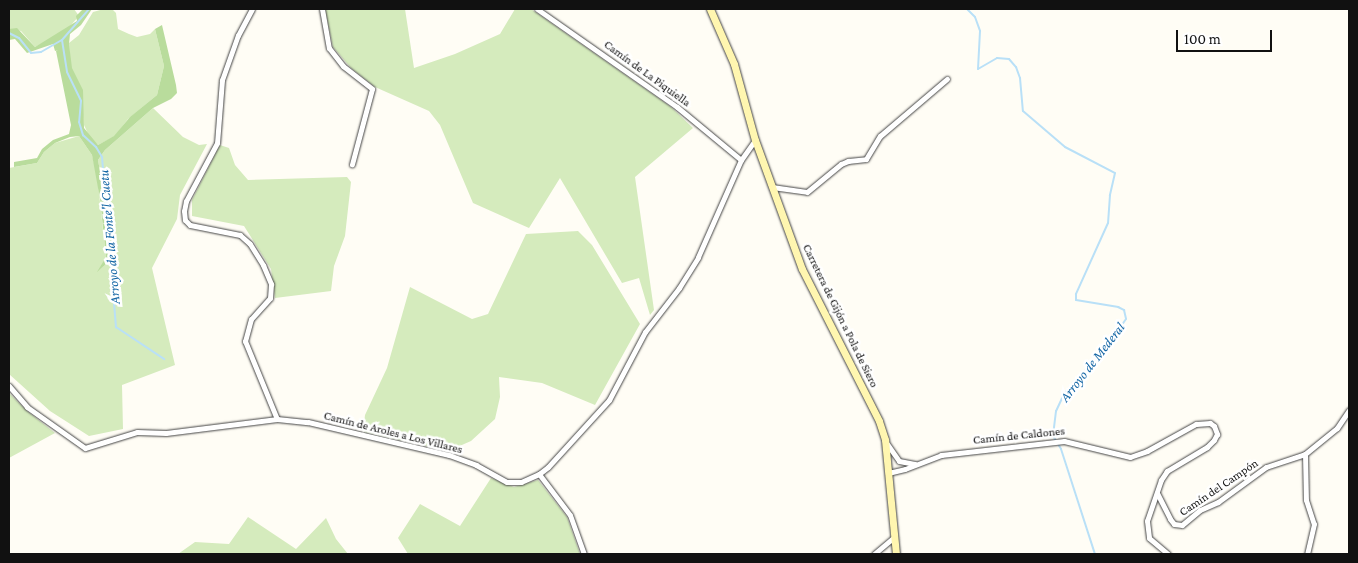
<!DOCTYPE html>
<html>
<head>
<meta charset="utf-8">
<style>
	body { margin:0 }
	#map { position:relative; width:1358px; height:563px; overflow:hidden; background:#fffdf5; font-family:"Crimson Pro",serif }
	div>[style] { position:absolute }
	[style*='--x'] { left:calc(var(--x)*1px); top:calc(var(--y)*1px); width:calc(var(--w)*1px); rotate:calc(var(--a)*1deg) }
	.green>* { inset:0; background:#d5ebbd }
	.forest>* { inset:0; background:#b9dc9c }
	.stream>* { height:2px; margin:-1px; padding:0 1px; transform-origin:1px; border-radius:1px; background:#b9e0f7 }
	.roads { filter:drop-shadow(0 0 1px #444) drop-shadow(0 0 1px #444) }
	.street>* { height:5px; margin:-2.5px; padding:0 2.5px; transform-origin:2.5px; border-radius:2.5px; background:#fff }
	.secondary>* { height:7px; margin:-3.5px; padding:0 3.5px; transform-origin:3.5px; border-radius:3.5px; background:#fff6b0 }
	span { translate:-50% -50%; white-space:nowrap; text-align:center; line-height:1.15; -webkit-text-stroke:5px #fff; paint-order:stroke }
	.street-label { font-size:12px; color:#111 }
	.water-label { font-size:14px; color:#1768a6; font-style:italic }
	.frame { position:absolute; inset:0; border:10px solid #111; pointer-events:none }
	.scale { position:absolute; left:1176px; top:30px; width:96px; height:22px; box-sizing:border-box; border:2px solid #111; border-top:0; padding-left:6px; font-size:15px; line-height:18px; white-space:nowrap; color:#111; -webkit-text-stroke:4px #fff; paint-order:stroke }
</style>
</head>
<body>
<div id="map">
	<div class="green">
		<i style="clip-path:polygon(9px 9px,74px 9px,79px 16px,65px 32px,35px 47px,21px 31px,9px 29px)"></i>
		<i style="clip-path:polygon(104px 9px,112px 9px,116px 13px,118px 29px,129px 34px,137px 37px,150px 34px,155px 29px,164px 66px,157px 95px,128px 119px,115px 136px,98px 145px,90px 138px,84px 125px,82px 104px,70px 69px,69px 43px,79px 35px,93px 12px)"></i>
		<i style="clip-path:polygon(325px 9px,405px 9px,414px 68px,455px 54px,500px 34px,515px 9px,531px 9px,671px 107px,693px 128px,635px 177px,654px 310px,650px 315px,639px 278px,622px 283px,560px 178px,529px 228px,473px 203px,440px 125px,429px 111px,375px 87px,351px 68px,333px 47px)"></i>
		<i style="clip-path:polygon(153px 108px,183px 137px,199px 145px,207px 144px,180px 195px,177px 219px,152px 268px,175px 365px,122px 385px,123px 429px,89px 436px,50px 411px,9px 374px,9px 168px,37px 163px,44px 152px,55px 143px,79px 136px,92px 155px,97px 175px,106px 257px,99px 270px,115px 256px,98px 160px,105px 150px)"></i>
		<i style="clip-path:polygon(220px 145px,229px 148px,235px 165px,248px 180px,347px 177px,351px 182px,345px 236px,334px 266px,331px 291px,275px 298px,271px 269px,244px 226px,192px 216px,192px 200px)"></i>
		<i style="clip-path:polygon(578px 231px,592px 245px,640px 324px,595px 405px,542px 383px,499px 377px,500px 397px,495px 419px,471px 441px,455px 448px,454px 452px,363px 432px,365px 415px,387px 368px,410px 287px,472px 319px,488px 314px,526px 234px)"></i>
		<i style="clip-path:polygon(9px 393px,27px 411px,55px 433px,9px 458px)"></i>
		<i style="clip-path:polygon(491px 478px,514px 487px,538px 480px,567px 517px,580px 554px,408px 554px,398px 538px,420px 504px,460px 526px)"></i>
		<i style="clip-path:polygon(248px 517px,296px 549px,326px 518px,336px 539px,348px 554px,178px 554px,195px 542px,229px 544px)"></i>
	</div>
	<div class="forest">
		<i style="clip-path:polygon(83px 9px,92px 9px,81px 25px,70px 34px,69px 44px,72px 68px,83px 90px,84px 128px,98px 145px,114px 136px,130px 117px,157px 95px,164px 66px,155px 29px,162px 25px,176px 85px,177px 93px,171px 99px,153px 108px,105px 150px,98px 160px,115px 256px,97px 272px,106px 257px,100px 199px,92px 155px,79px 136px,70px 137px,55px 143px,44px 152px,37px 163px,14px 167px,14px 162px,37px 158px,42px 149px,53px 140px,69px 134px,71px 125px,56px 51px,58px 50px,55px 51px,53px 44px,27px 53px,15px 39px,9px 40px,9px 29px,17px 28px,35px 47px,77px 21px,76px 16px)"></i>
	</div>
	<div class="stream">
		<i style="--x:967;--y:9;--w:11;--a:45"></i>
		<i style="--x:975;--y:17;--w:15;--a:70"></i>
		<i style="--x:980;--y:31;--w:38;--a:93"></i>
		<i style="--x:978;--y:69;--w:22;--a:-30"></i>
		<i style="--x:997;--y:58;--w:12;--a:5"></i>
		<i style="--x:1009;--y:59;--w:11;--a:49"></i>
		<i style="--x:1016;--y:67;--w:12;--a:70"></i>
		<i style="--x:1020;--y:78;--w:33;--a:85"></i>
		<i style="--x:1023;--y:111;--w:55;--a:40.6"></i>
		<i style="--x:1065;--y:147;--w:56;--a:27.5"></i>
		<i style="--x:1115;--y:173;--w:23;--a:103"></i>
		<i style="--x:1110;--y:195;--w:28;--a:94"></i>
		<i style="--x:1108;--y:223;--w:78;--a:114.3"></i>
		<i style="--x:1076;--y:294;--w:6;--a:90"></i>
		<i style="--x:1076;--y:300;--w:43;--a:9.5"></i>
		<i style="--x:1118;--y:307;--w:7;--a:27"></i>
		<i style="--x:1124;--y:310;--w:9;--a:77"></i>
		<i style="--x:1126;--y:319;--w:49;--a:125"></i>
		<i style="--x:1098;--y:359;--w:28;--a:138"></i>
		<i style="--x:1077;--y:378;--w:21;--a:129"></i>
		<i style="--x:1064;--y:394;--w:19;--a:115"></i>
		<i style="--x:1056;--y:411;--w:25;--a:97"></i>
		<i style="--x:1053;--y:436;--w:15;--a:58"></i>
		<i style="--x:1061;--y:449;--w:110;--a:72.1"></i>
		<i style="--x:9;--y:33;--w:11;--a:27"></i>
		<i style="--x:19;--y:38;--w:19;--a:51"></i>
		<i style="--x:31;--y:53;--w:10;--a:-6"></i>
		<i style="--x:41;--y:52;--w:24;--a:-30"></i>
		<i style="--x:62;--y:40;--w:41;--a:-48.9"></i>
		<i style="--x:62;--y:40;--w:32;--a:81"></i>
		<i style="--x:67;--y:72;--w:32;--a:64"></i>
		<i style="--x:81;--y:101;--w:21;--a:95"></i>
		<i style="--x:79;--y:122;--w:14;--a:73"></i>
		<i style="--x:83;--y:135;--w:18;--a:43"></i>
		<i style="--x:96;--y:147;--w:12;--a:59"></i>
		<i style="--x:102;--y:157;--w:171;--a:85.3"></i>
		<i style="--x:116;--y:327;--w:58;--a:33.7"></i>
	</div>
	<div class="roads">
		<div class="street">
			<i style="--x:252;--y:9;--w:30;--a:118"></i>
			<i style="--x:238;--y:35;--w:48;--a:109.6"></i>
			<i style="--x:222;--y:80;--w:63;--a:94.5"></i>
			<i style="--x:217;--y:143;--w:66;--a:118.1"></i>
			<i style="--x:186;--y:201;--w:10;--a:101"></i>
			<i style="--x:184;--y:211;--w:9;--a:84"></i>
			<i style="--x:185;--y:220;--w:7;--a:45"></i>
			<i style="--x:190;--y:225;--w:51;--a:11.3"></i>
			<i style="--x:240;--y:235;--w:13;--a:42"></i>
			<i style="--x:250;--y:244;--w:25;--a:58"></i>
			<i style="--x:263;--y:265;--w:21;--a:67"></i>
			<i style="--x:271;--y:284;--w:14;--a:94"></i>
			<i style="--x:270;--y:298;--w:28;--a:132"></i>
			<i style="--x:251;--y:319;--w:23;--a:105"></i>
			<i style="--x:245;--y:341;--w:84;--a:67.7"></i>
			<i style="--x:322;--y:9;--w:40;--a:80"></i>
			<i style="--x:329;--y:48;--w:23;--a:52"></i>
			<i style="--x:343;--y:66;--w:37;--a:38"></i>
			<i style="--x:372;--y:89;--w:78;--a:104.9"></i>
			<i style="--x:537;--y:9;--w:171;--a:35"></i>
			<i style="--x:677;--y:107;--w:83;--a:39.6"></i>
			<i style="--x:772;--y:187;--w:35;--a:8"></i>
			<i style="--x:807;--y:192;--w:44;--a:-39.5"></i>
			<i style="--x:841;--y:164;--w:8;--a:-23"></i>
			<i style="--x:848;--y:161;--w:18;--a:-6"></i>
			<i style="--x:866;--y:159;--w:27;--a:-59"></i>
			<i style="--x:880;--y:136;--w:88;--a:-40.4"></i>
			<i style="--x:9;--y:386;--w:28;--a:49"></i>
			<i style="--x:27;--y:407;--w:71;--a:35.3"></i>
			<i style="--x:85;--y:448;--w:54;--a:-17.1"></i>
			<i style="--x:137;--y:432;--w:29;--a:2"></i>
			<i style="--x:166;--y:433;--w:112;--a:-7.2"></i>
			<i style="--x:277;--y:419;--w:31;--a:6"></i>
			<i style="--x:308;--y:422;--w:145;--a:13.2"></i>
			<i style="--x:449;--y:455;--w:29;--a:20"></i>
			<i style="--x:476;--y:465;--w:35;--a:29"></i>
			<i style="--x:507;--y:482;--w:14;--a:0"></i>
			<i style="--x:521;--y:482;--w:20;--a:-24"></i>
			<i style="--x:539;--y:474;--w:11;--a:-38"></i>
			<i style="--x:548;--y:467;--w:91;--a:-47.7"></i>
			<i style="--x:609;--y:400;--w:77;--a:-62.1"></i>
			<i style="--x:645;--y:332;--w:56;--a:-52.3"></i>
			<i style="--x:679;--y:288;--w:36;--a:-58"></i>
			<i style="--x:698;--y:257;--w:106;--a:-66.1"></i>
			<i style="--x:741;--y:160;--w:24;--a:-55"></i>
			<i style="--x:885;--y:441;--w:24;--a:55"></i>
			<i style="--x:899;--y:461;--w:16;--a:11"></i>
			<i style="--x:1305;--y:454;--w:46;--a:88.8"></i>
			<i style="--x:1306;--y:500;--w:25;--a:72"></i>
			<i style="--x:1314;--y:524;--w:31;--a:103"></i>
			<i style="--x:888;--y:473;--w:17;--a:-13"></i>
			<i style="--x:905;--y:469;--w:39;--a:-21"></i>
			<i style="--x:941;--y:455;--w:124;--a:-6.5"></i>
			<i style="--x:1064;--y:441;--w:68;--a:13.6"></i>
			<i style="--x:1130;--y:457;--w:18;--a:-19"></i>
			<i style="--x:1147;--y:451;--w:56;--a:-28.9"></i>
			<i style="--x:1196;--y:424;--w:14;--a:-4"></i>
			<i style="--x:1210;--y:423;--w:5;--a:37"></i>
			<i style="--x:1214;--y:426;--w:9;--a:69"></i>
			<i style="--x:1217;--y:434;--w:7;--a:117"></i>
			<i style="--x:1214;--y:440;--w:10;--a:135"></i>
			<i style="--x:1207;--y:447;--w:47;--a:149"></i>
			<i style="--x:1167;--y:471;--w:11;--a:124"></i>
			<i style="--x:1161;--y:480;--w:43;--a:108.9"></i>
			<i style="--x:1147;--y:521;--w:17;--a:83"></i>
			<i style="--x:1149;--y:538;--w:25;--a:40"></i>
			<i style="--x:539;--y:474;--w:51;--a:52.9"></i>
			<i style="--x:570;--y:515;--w:41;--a:70.3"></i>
			<i style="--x:1157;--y:493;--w:29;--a:63"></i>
			<i style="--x:1170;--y:519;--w:6;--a:51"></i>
			<i style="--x:1174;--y:524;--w:8;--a:7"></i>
			<i style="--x:1182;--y:525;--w:23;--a:-40"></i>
			<i style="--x:1200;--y:510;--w:20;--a:-24"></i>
			<i style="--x:1218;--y:502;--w:59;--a:-36.1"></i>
			<i style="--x:1266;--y:467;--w:41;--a:-18.4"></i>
			<i style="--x:1305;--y:454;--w:41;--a:-39.1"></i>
			<i style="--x:1337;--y:428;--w:22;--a:-56"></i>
			<i style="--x:874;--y:554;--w:26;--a:-40"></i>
		</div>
		<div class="secondary">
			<i style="--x:710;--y:9;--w:60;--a:66.4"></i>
			<i style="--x:734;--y:64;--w:79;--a:74.6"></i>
			<i style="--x:755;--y:140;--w:137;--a:70"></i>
			<i style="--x:802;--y:269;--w:170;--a:63.1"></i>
			<i style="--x:879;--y:421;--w:20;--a:72"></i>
			<i style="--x:885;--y:440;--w:115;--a:84.5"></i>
		</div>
	</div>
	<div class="street-label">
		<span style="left:647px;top:74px;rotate:36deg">Camín de La Piquiella</span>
		<span style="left:840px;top:316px;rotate:64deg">Carretera de Gijón a Pola de Siero</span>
		<span style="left:393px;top:433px;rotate:14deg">Camín de Aroles a Los Villares</span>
		<span style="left:1019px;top:436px;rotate:-6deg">Camín de Caldones</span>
		<span style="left:1219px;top:488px;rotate:-34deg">Camín del Campón</span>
	</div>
	<div class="water-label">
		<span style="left:109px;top:237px;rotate:-95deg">Arroyo de la Fonte'l Cuetu</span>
		<span style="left:1092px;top:362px;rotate:-52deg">Arroyo de Mederal</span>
	</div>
	<div class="frame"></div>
	<div class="scale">100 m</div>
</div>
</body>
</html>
